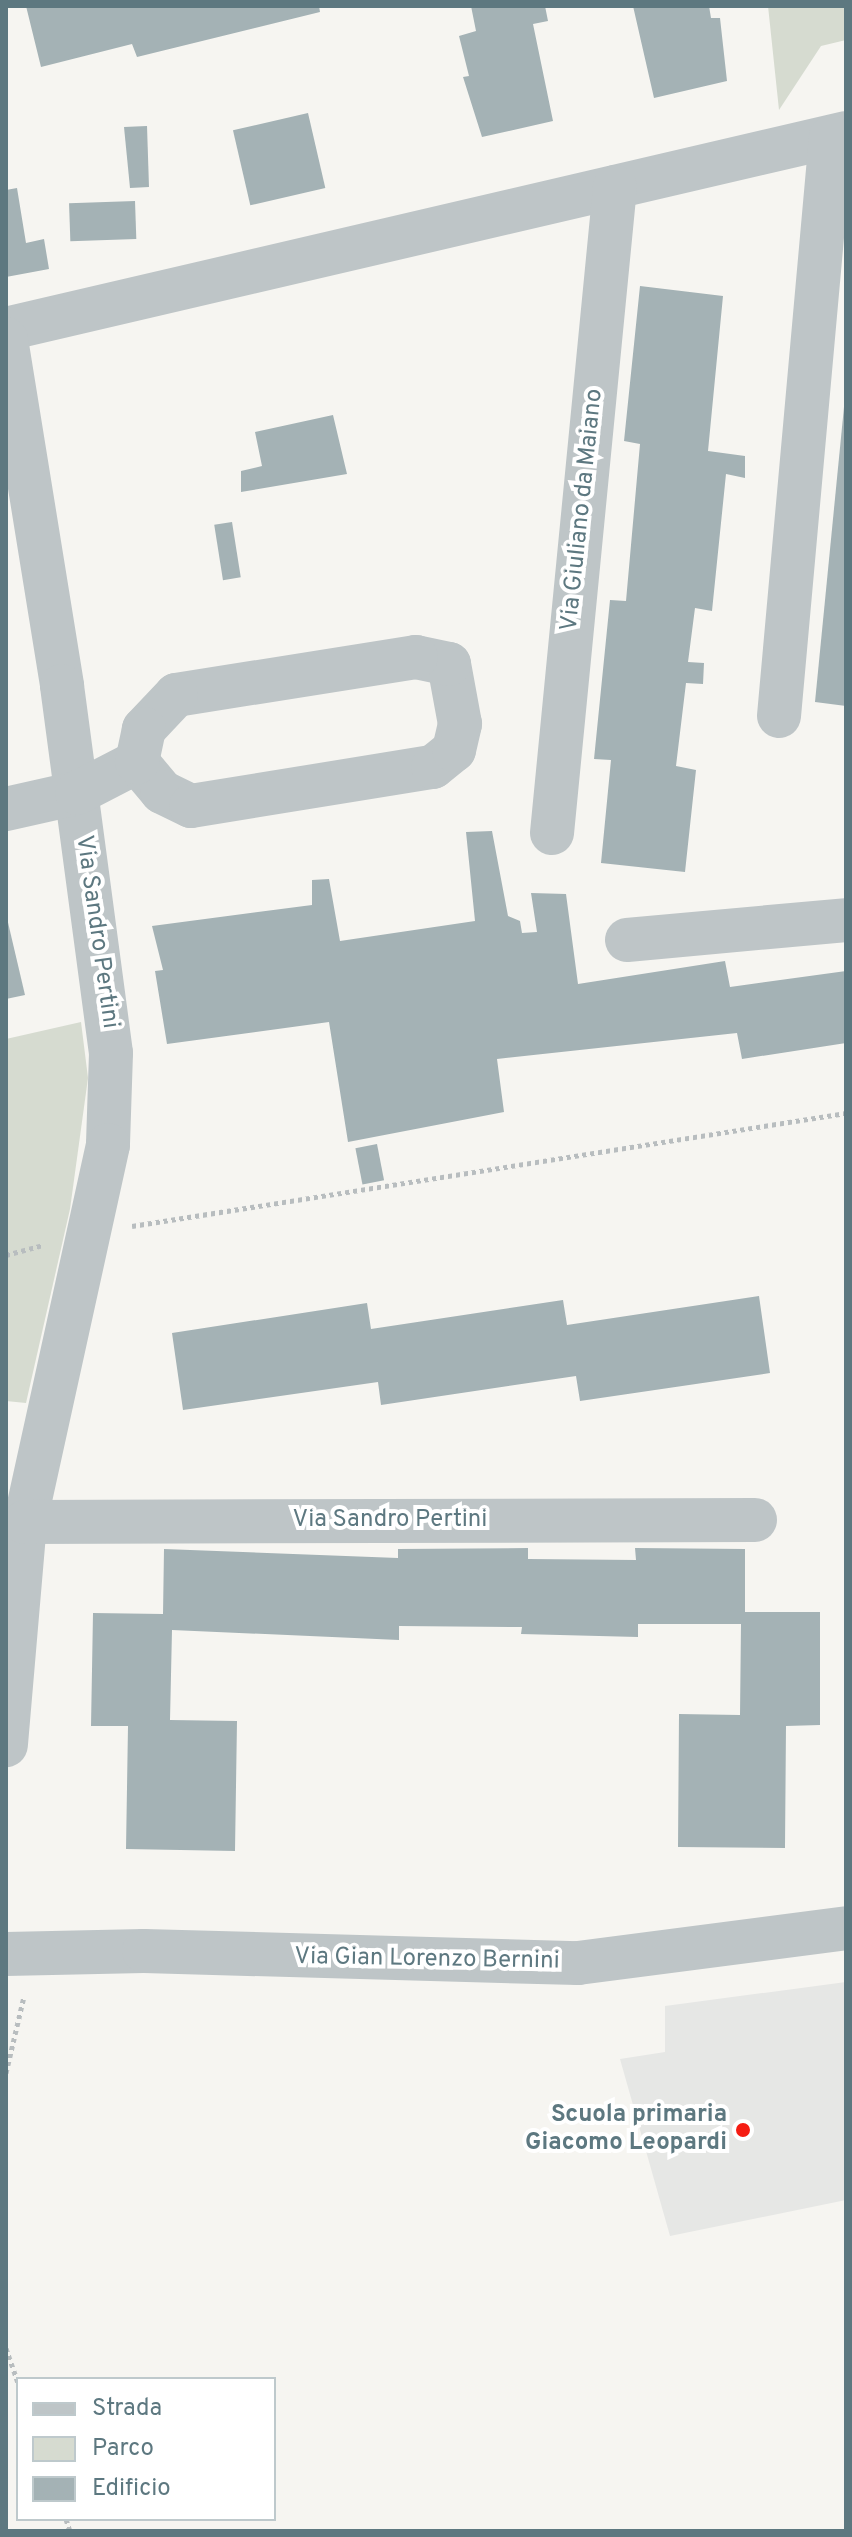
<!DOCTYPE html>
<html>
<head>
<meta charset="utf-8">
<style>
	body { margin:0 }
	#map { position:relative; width:852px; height:2537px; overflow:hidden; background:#f6f5f1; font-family:Overpass,sans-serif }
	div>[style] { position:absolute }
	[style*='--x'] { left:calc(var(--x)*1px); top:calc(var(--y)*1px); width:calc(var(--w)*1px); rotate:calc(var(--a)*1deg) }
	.built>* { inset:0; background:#e6e7e5 }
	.green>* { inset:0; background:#d6dbd0 }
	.building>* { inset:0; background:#a4b2b5; transform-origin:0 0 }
	.path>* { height:5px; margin-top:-2.5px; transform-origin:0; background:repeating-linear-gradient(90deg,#b8bdbf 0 4px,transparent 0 8px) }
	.minor>* { height:44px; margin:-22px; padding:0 22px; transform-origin:22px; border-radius:22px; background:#bec5c7 }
	.dots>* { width:22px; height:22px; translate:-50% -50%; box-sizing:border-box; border:4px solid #fff; border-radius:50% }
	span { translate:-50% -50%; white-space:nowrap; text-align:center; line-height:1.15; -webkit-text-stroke:8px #fff; paint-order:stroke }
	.street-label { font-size:24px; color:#5d7880 }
	.poi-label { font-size:24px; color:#5d7880; font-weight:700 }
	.right { translate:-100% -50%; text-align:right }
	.frame { position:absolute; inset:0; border:8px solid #5d7880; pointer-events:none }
	.legend { position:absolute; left:16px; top:2377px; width:260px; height:144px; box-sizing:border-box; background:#fff; border:2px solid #bec9cc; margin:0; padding:10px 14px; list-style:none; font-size:24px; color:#5d7880 }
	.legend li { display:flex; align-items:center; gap:16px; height:40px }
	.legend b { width:40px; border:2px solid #bec9cc }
</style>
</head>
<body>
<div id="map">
	<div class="built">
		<i style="clip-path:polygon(846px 1982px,846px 2200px,670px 2236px,620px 2059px,665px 2052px,665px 2006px)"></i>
	</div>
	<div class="green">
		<i style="clip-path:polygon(768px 6px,846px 6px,846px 40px,821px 46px,779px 110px)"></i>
		<i style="clip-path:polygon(81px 1022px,88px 1078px,70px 1209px,26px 1403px,6px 1401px,6px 1039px)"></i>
	</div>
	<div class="building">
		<i style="clip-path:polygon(26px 6px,319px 6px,320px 12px,137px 57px,132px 44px,41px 67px)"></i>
		<i style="clip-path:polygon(471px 6px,545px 6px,548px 21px,533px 24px,553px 121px,482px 137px,463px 77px,469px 76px,459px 36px,476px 31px)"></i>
		<i style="clip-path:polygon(633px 6px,709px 6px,711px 18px,720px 18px,727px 81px,654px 98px)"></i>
		<i style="left:308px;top:113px;width:77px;height:77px;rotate:77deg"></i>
		<i style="clip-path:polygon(147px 126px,149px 187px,130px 188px,124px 127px)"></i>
		<i style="clip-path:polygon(17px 188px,26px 243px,44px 239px,49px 269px,6px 277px,6px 190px)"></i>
		<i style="left:135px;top:201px;width:38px;height:66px;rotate:88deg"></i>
		<i style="clip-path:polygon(640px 286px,723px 296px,708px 451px,745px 456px,745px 478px,726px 474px,712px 611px,695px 608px,688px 662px,704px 663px,703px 684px,686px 683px,676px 766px,696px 770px,685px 872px,601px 863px,611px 760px,594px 759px,610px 600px,626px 601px,640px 444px,624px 441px)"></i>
		<i style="clip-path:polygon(844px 407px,846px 408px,846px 706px,815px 702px)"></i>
		<i style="clip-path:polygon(333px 415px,347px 474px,241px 492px,241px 471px,262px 466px,255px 432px)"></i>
		<i style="left:232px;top:522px;width:56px;height:18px;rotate:81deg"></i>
		<i style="clip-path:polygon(492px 831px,508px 916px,520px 921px,522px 933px,537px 932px,531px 893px,566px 894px,578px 984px,725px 961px,730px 987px,846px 971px,846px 1043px,742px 1059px,737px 1033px,497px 1059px,504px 1112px,348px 1142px,329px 1022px,167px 1044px,155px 971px,163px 970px,152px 926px,312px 905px,312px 880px,329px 879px,340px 941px,475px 921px,466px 832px)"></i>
		<i style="clip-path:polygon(6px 914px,25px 995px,6px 999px)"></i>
		<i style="left:377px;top:1144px;width:37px;height:22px;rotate:79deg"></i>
		<i style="clip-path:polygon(759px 1296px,770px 1373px,580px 1401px,576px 1376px,381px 1405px,378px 1382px,183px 1410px,172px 1333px,367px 1303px,371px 1329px,563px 1300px,567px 1325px)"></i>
		<i style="clip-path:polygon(528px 1548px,528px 1559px,636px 1560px,635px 1548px,745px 1549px,745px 1612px,820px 1612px,820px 1725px,786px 1726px,785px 1848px,678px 1847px,679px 1714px,740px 1715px,741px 1624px,638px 1624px,638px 1637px,521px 1634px,522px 1627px,399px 1626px,399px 1640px,172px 1630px,170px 1720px,237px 1721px,235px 1851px,126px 1849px,128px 1726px,91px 1726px,93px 1613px,163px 1614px,164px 1549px,398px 1558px,398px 1549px)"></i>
	</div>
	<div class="path">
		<i style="--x:132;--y:1226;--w:723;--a:-8.99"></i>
		<i style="--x:6;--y:1255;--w:39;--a:-15"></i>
		<i style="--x:6;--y:2073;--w:79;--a:-76.8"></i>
		<i style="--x:6;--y:2348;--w:36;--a:71"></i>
		<i style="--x:66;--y:2519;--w:13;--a:72"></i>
	</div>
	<div class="minor">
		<i style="--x:6;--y:329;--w:863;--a:-13.13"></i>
		<i style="--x:6;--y:339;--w:351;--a:80.8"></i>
		<i style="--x:62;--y:686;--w:370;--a:82.4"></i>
		<i style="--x:111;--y:1053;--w:92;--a:91.9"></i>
		<i style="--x:108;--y:1145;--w:386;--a:102.4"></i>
		<i style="--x:25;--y:1522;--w:224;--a:94.9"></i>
		<i style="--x:779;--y:716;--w:581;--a:-84.87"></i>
		<i style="--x:6;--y:809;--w:73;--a:-12.7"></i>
		<i style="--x:77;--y:793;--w:68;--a:-27.3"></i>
		<i style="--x:137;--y:762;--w:39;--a:50"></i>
		<i style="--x:162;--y:792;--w:32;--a:26"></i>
		<i style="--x:191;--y:806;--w:245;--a:-9.2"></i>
		<i style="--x:433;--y:767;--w:27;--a:-39"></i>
		<i style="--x:454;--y:750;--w:27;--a:-77"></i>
		<i style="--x:460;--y:724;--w:61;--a:-100.4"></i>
		<i style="--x:449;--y:664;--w:34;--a:-168"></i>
		<i style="--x:416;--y:657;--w:243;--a:171"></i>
		<i style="--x:176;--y:695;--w:47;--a:133.3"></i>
		<i style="--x:144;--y:729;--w:34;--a:102"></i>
		<i style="--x:552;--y:833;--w:649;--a:-84.43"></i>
		<i style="--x:627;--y:940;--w:220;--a:-5.2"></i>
		<i style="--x:25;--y:1522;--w:730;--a:-0.16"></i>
		<i style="--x:6;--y:1954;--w:138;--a:-1.2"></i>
		<i style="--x:144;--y:1951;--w:434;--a:1.6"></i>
		<i style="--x:578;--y:1963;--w:270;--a:-7.4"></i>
	</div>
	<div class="dots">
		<i style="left:743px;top:2130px;background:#f51c12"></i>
	</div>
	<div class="street-label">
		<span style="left:583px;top:510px;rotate:-84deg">Via Giuliano da Maiano</span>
		<span style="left:96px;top:932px;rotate:82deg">Via Sandro Pertini</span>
		<span style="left:390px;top:1521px">Via Sandro Pertini</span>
		<span style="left:427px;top:1960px;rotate:1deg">Via Gian Lorenzo Bernini</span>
	</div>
	<div class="poi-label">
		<span class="right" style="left:727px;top:2130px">Scuola primaria<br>Giacomo Leopardi</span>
	</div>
	<div class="frame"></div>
	<ul class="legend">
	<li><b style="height:10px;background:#bec5c7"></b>Strada</li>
	<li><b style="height:22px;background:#d6dbd0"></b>Parco</li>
	<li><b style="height:22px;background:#a4b2b5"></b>Edificio</li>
	</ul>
</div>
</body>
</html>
